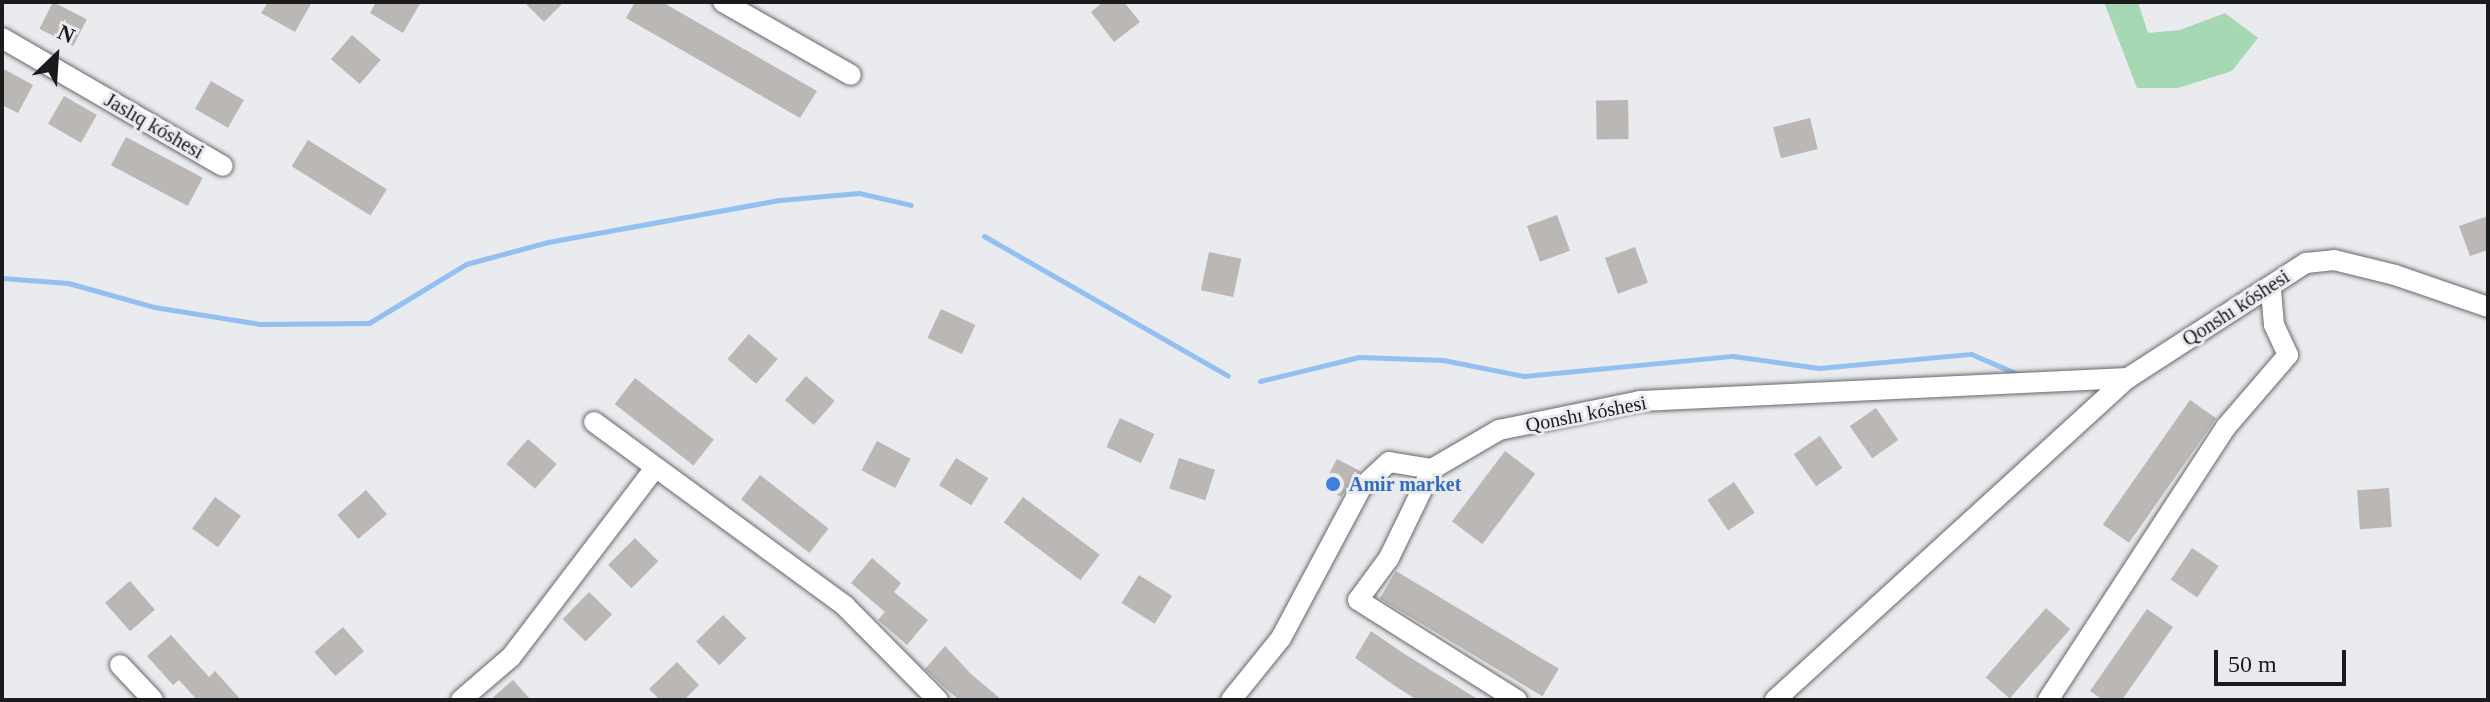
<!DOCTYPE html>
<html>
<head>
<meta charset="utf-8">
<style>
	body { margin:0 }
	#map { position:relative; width:2490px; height:702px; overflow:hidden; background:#e9ebee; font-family:"Times New Roman",serif }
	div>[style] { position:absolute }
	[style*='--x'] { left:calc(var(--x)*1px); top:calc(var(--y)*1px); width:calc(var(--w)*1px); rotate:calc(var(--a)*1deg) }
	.green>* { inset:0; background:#a5d8b3 }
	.stream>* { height:5px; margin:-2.5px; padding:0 2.5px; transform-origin:2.5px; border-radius:2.5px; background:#93c0f1 }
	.building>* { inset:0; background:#bab7b5; transform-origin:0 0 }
	.roads { filter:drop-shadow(0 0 2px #67686b) drop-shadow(0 0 2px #67686b) }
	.minor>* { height:20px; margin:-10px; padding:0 10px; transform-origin:10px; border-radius:10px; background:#fff }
	.dots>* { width:22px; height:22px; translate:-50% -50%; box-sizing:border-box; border:4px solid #e9ebee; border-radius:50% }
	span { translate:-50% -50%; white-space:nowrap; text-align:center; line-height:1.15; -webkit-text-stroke:6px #e9ebee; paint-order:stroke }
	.street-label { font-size:20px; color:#1a1b1c }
	.shop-label { font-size:20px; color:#366cbe; font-weight:700 }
	.left { translate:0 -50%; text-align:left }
	.frame { position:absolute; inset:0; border:4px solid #1a1b1c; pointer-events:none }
	.north { position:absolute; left:16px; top:16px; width:80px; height:80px; -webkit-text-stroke:6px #e9ebee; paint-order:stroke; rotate:25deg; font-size:22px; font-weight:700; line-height:32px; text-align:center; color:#1a1b1c }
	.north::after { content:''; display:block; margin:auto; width:28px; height:36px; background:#1a1b1c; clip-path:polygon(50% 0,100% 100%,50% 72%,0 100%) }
	.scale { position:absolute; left:2214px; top:650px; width:132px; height:36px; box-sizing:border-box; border:4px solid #1a1b1c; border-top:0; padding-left:10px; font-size:24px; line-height:28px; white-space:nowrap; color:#1a1b1c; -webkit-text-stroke:6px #e9ebee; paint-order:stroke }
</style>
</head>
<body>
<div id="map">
	<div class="green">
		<i style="clip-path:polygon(2104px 2px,2138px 2px,2148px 33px,2180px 30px,2225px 13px,2258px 38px,2232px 71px,2178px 88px,2137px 88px)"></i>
	</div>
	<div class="stream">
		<i style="--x:984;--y:236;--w:281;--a:29.8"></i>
		<i style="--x:2;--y:278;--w:66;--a:4.3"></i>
		<i style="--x:68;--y:283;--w:89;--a:15.6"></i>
		<i style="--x:154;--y:307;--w:107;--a:9.1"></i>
		<i style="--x:260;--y:324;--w:109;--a:-0.5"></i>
		<i style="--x:369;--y:323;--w:114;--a:-31.3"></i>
		<i style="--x:466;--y:264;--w:85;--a:-15"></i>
		<i style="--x:548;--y:242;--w:236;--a:-10.3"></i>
		<i style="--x:780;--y:200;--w:79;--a:-5.1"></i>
		<i style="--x:859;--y:193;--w:53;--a:13"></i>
		<i style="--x:1260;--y:381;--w:102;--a:-13.6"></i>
		<i style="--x:1359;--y:357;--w:84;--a:2"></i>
		<i style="--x:1443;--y:360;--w:83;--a:11.2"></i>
		<i style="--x:1524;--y:376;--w:210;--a:-5.5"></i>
		<i style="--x:1733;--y:356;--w:87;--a:7.9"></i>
		<i style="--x:1819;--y:368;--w:153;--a:-5.3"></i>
		<i style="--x:1971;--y:354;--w:53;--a:23.2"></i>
	</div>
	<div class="building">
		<i style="left:53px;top:2px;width:38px;height:30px;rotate:27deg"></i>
		<i style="clip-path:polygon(268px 2px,312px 2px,295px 32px,261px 13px)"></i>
		<i style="clip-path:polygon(376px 2px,421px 2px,403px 33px,370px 13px)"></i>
		<i style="clip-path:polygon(524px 2px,564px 2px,544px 22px)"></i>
		<i style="clip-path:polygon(635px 2px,662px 2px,817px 91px,800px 118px,626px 18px)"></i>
		<i style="clip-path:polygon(1103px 2px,1124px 2px,1140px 22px,1114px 42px,1091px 12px)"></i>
		<i style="left:352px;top:35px;width:38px;height:32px;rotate:41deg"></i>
		<i style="clip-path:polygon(2px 68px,33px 85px,18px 113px,2px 105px)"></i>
		<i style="left:211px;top:81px;width:38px;height:32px;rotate:30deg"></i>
		<i style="left:64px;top:96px;width:38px;height:32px;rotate:30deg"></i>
		<i style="left:1628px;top:100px;width:39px;height:32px;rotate:89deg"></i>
		<i style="left:1810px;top:118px;width:32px;height:38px;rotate:76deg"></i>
		<i style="left:126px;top:137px;width:87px;height:32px;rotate:28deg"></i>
		<i style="left:308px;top:140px;width:93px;height:31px;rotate:32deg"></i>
		<i style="left:1557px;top:215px;width:38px;height:32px;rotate:70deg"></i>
		<i style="clip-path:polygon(2488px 216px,2488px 250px,2470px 256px,2459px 226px)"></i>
		<i style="left:1635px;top:247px;width:38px;height:32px;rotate:70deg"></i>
		<i style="left:1209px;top:252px;width:33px;height:39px;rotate:12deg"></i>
		<i style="left:941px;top:309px;width:38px;height:32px;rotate:25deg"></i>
		<i style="left:749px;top:334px;width:38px;height:33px;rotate:41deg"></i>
		<i style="left:806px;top:376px;width:38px;height:32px;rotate:41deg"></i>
		<i style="left:635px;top:378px;width:100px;height:33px;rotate:38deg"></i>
		<i style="left:2190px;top:400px;width:32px;height:152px;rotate:35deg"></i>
		<i style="left:1876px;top:408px;width:39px;height:32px;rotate:55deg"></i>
		<i style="left:1120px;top:418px;width:38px;height:32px;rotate:25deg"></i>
		<i style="left:1820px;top:436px;width:39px;height:32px;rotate:55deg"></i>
		<i style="left:528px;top:439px;width:38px;height:33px;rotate:41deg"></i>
		<i style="left:877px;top:441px;width:38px;height:33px;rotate:28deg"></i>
		<i style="left:1505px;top:451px;width:38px;height:88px;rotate:37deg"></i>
		<i style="left:956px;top:458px;width:38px;height:32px;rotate:32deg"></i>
		<i style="left:1179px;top:458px;width:38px;height:32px;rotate:18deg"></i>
		<i style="clip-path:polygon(1337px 459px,1360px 471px,1341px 497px,1322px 487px)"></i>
		<i style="left:760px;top:475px;width:87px;height:31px;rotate:38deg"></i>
		<i style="left:1734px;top:482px;width:37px;height:32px;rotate:56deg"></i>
		<i style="left:2389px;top:488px;width:39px;height:32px;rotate:86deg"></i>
		<i style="left:366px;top:490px;width:32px;height:38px;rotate:49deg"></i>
		<i style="left:215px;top:497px;width:32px;height:39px;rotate:36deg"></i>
		<i style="left:1023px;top:497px;width:96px;height:32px;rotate:37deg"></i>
		<i style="left:635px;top:538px;width:33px;height:38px;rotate:45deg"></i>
		<i style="left:2192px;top:548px;width:32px;height:38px;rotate:34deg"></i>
		<i style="clip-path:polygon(872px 558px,901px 583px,894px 592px,928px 620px,907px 645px,878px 620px,885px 612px,851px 583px)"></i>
		<i style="left:1396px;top:571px;width:190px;height:32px;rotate:31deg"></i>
		<i style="left:1139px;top:575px;width:39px;height:33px;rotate:32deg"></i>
		<i style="left:130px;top:581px;width:38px;height:33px;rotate:49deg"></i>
		<i style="left:589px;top:592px;width:32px;height:38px;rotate:44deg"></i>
		<i style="left:2046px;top:608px;width:32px;height:92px;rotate:41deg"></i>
		<i style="clip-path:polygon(2147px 609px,2173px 627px,2122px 700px,2103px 700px,2090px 691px)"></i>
		<i style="left:723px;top:615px;width:33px;height:38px;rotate:45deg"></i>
		<i style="left:343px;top:627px;width:32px;height:38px;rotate:49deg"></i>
		<i style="clip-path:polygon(1371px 631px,1403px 653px,1479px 700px,1417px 700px,1395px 686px,1355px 658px)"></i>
		<i style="clip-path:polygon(171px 635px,209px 677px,215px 671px,241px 700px,197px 700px,179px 680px,173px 685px,147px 656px)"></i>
		<i style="clip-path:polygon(945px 646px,971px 674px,1002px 700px,959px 700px,944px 687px,925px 669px)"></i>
		<i style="clip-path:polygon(677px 662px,699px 685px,684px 700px,660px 700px,649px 689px)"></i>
		<i style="clip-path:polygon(513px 680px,531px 700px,490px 700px)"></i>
	</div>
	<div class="roads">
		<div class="minor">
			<i style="--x:723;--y:2;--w:147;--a:29.7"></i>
			<i style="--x:2;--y:38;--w:255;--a:30.1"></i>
			<i style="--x:594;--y:422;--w:311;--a:36.2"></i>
			<i style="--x:845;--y:606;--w:132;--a:45.3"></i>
			<i style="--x:1432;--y:469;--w:99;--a:115.8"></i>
			<i style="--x:1389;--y:558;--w:52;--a:126.4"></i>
			<i style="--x:1358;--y:600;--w:188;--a:32.2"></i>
			<i style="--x:120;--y:665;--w:48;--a:46.7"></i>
			<i style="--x:461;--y:700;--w:66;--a:-40.7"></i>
			<i style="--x:511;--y:657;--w:238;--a:-52.7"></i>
			<i style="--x:1231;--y:700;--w:80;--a:-51.1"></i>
			<i style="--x:1281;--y:638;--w:170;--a:-61.9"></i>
			<i style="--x:1361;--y:488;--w:38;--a:-43"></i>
			<i style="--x:1389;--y:462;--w:44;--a:9.2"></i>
			<i style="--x:1432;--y:469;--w:78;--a:-30.2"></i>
			<i style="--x:1499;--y:430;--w:144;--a:-11.6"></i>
			<i style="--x:1640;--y:401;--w:489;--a:-2.7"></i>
			<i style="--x:1775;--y:700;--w:478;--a:-42.4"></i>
			<i style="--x:2128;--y:378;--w:212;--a:-32.9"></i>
			<i style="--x:2306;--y:263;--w:28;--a:-6"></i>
			<i style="--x:2334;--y:260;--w:63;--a:13.8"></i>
			<i style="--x:2395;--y:275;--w:98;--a:19"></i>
			<i style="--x:2048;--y:700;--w:326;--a:-56.9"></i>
			<i style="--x:2226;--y:427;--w:95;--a:-49.3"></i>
			<i style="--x:2288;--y:355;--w:33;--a:-115"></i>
			<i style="--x:2274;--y:325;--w:38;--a:-95"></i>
		</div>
	</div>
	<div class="dots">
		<i style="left:1333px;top:484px;background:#3f7fe0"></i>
	</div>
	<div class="street-label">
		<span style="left:154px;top:126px;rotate:30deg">Jaslıq kóshesi</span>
		<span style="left:2236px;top:308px;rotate:-33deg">Qonshı kóshesi</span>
		<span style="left:1586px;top:414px;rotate:-11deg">Qonshı kóshesi</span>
	</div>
	<div class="shop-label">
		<span class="left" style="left:1349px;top:484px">Amir market</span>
	</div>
	<div class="frame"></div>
	<div class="north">N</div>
	<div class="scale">50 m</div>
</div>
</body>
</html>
